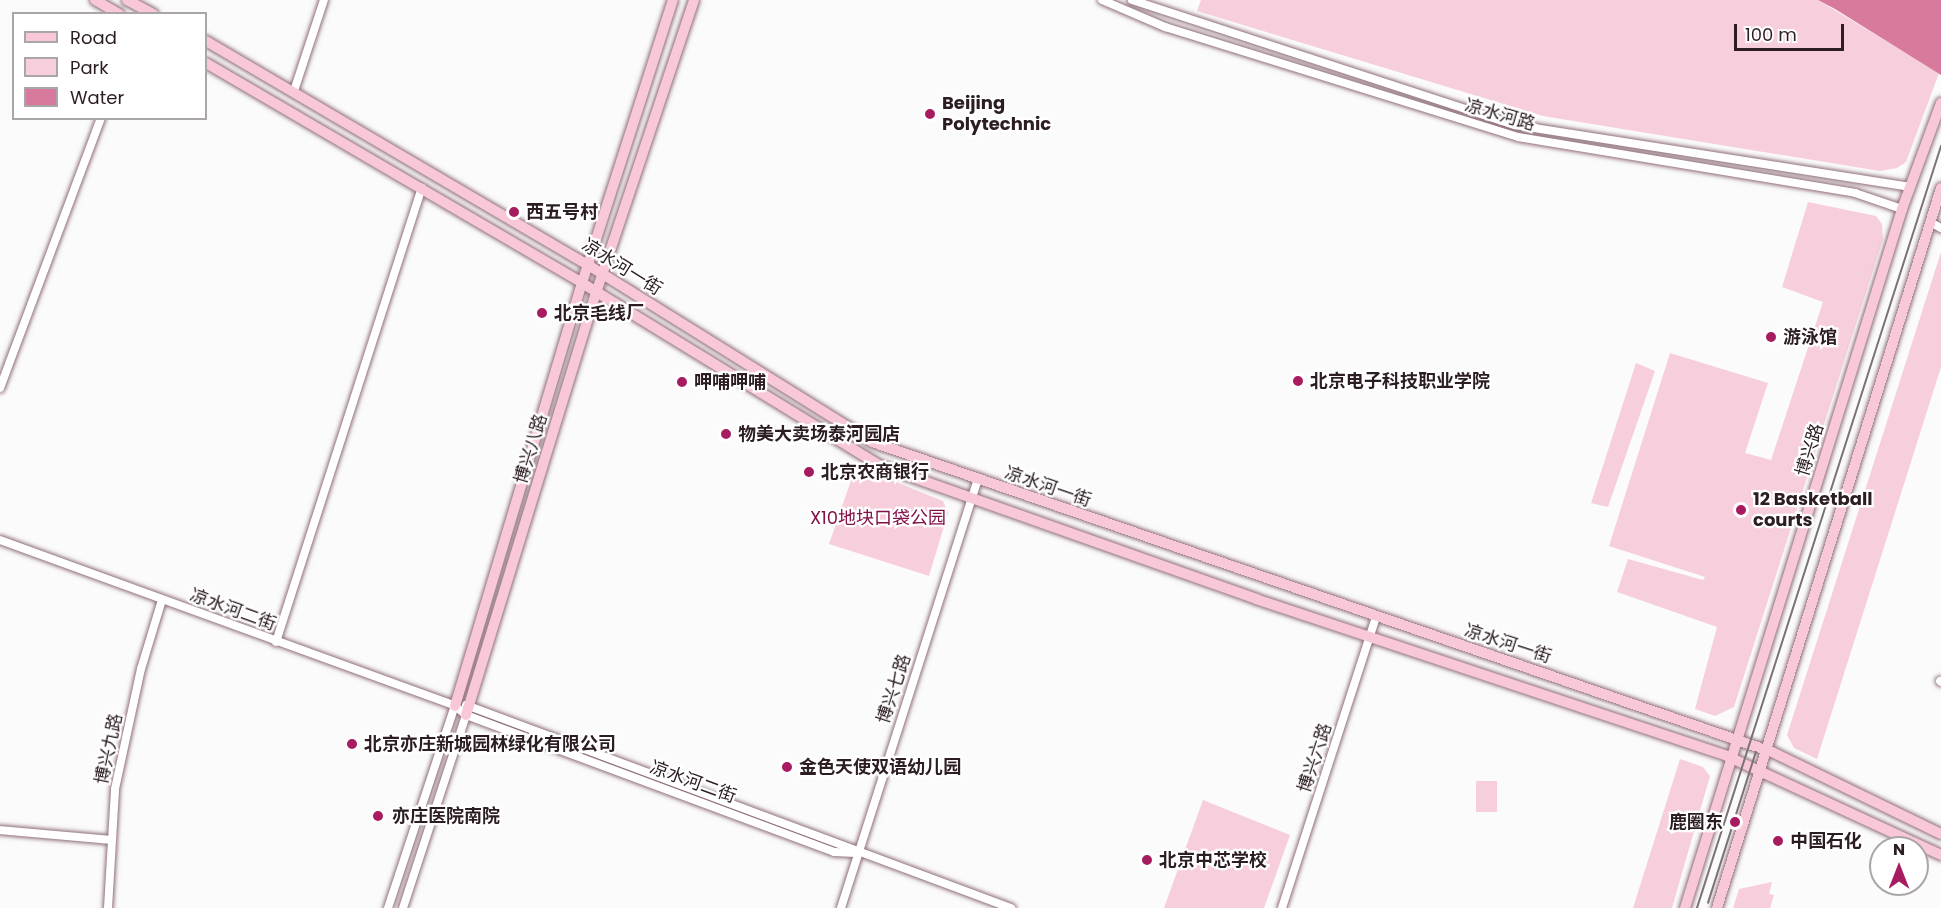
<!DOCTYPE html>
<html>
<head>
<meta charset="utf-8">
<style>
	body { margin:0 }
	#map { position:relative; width:1941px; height:908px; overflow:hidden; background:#fbfbfb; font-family:Poppins,"Noto Sans SC",sans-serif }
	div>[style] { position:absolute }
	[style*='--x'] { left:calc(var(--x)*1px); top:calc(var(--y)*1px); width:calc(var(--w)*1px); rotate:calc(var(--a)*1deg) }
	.green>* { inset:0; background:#f7cfdc; transform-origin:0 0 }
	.water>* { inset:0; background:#d87a9d }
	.roads { filter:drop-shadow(0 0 2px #8f6f79) drop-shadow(0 0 2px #8f6f79) }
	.minor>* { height:8px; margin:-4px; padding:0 4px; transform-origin:4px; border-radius:4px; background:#fff }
	.major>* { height:10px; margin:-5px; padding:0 5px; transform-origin:5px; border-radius:5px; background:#f8c8d9 }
	.tram>* { height:1.5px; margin:-0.75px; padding:0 0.75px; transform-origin:0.75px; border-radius:0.75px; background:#7b7275 }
	.dots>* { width:16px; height:16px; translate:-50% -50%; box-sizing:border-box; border:3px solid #fff; border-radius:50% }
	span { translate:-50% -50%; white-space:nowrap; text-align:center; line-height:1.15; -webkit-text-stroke:4.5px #fff; paint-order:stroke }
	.poi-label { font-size:18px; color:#2b1d22; font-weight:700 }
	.left { translate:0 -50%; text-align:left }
	.right { translate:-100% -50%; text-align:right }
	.street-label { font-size:18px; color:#2b1d22 }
	.park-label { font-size:18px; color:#821049 }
	.legend { position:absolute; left:12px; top:12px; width:195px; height:108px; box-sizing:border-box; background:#fff; border:2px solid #aaa5a7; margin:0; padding:8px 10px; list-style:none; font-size:18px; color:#2b1d22 }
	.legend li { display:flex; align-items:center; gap:12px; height:30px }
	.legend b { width:30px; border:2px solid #aaa5a7 }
	.north { position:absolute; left:1869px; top:836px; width:60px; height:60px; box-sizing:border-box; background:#fff; border:2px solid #aaa5a7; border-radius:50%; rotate:0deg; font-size:16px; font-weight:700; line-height:24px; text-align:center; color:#2b1d22 }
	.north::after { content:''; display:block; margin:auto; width:21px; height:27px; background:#a71b60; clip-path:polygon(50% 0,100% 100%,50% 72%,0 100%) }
	.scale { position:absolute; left:1734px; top:24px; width:110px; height:27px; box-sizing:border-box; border:3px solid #2b1d22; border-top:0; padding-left:8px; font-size:18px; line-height:21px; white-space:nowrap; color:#2b1d22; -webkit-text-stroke:4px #fff; paint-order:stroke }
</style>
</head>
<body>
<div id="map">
	<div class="green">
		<i style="clip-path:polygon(1201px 0,1818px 0,1939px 73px,1906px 162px,1897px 168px,1880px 171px,1543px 116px,1197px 11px)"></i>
		<i style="clip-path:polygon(1808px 202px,1876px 216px,1882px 224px,1883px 239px,1734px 707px,1715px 716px,1695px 709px,1717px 627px,1617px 592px,1628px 559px,1703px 580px,1705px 577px,1609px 546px,1670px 353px,1768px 383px,1745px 453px,1771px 460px,1823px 302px,1782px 287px)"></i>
		<i style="clip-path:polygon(1941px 252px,1941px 367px,1817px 759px,1794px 748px,1787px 735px)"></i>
		<i style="clip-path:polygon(1636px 363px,1655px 371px,1608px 507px,1591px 503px)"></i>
		<i style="clip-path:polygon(856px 466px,943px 501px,948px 513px,929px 576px,829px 544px)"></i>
		<i style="clip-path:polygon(1680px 759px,1703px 767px,1710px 776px,1672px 908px,1633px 908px)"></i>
		<i style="left:1476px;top:781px;width:21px;height:31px"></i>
		<i style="clip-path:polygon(1203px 800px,1290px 835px,1264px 908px,1164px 908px)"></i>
		<i style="clip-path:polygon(1772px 882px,1769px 894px,1774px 895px,1770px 908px,1733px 908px,1739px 889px)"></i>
	</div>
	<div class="water">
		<i style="clip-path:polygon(1818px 0,1941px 0,1941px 75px,1835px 9px)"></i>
	</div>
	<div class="roads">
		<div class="minor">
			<i style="--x:1102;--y:0;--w:69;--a:23.2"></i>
			<i style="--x:1165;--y:27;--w:370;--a:17.3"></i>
			<i style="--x:1518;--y:137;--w:342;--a:9.4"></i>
			<i style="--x:1855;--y:193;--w:50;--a:18.8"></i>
			<i style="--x:1132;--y:0;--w:403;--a:18.1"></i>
			<i style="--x:1515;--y:125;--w:399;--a:8.9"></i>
			<i style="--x:294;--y:91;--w:96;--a:-71.8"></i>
			<i style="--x:1930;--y:222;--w:13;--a:29"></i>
			<i style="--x:0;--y:388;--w:288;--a:-69.5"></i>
			<i style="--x:0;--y:540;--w:484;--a:20"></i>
			<i style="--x:455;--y:706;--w:14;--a:39"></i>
			<i style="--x:466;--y:715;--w:393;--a:20.4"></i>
			<i style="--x:834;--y:852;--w:21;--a:3"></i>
			<i style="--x:276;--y:642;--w:477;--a:-72.2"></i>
			<i style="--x:1940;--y:681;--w:1;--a:45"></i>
			<i style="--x:466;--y:705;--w:582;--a:20.43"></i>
			<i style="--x:0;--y:830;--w:111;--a:5.1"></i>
			<i style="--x:108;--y:908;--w:119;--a:-86.6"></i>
			<i style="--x:115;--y:789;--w:123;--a:-77.8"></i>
			<i style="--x:141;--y:669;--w:72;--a:-73.1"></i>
			<i style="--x:388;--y:908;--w:213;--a:-71.7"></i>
			<i style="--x:403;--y:908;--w:203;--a:-71.9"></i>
			<i style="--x:841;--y:908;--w:449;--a:-72.3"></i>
			<i style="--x:1282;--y:908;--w:306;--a:-72.1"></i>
		</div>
		<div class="major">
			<i style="--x:95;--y:0;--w:28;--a:30"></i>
			<i style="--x:127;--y:0;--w:30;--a:28"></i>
			<i style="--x:206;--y:41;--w:443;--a:30.4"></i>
			<i style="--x:588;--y:265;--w:335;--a:31.9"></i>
			<i style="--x:872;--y:442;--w:952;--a:19.01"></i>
			<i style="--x:1772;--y:752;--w:188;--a:25.9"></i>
			<i style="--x:206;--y:63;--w:436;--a:30.3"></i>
			<i style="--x:582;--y:283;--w:351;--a:31.5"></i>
			<i style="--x:881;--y:466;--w:398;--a:19.5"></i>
			<i style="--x:1256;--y:599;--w:496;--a:18.4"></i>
			<i style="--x:1727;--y:756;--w:236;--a:24.8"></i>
			<i style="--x:455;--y:706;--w:442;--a:-73.3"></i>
			<i style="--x:582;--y:283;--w:297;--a:-72.2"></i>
			<i style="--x:466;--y:715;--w:442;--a:-72.9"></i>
			<i style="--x:596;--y:293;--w:309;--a:-71.5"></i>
			<i style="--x:1685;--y:908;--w:732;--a:-72.75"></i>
			<i style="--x:1902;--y:209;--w:113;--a:-69.8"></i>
			<i style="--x:1717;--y:908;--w:754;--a:-72.72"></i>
		</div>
	</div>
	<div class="tram">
		<i style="--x:1708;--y:903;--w:158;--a:-72.4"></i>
		<i style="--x:1697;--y:908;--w:800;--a:-72.24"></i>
	</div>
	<div class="dots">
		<i style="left:930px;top:114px;background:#a71b60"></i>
		<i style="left:514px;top:212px;background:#a71b60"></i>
		<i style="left:542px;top:313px;background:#a71b60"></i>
		<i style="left:1771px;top:337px;background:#a71b60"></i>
		<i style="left:1298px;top:381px;background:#a71b60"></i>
		<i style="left:682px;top:382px;background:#a71b60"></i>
		<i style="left:726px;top:434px;background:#a71b60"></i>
		<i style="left:809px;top:472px;background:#a71b60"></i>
		<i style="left:1741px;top:510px;background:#a71b60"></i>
		<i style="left:352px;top:744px;background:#a71b60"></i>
		<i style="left:787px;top:767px;background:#a71b60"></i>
		<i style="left:378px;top:816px;background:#a71b60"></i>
		<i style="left:1735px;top:822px;background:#a71b60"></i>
		<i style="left:1778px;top:841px;background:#a71b60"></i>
		<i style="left:1147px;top:860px;background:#a71b60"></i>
	</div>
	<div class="poi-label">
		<span class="left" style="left:942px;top:114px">Beijing<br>Polytechnic</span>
		<span class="left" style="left:526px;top:212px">西五号村</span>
		<span class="left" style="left:554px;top:313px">北京毛线厂</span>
		<span class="left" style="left:1783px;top:337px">游泳馆</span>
		<span class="left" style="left:1310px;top:381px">北京电子科技职业学院</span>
		<span class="left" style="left:694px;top:382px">呷哺呷哺</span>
		<span class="left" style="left:738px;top:434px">物美大卖场泰河园店</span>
		<span class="left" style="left:821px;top:472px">北京农商银行</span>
		<span class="left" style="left:1753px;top:510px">12 Basketball<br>courts</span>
		<span class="left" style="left:364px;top:744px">北京亦庄新城园林绿化有限公司</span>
		<span class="left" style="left:799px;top:767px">金色天使双语幼儿园</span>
		<span class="left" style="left:392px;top:816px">亦庄医院南院</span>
		<span class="right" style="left:1723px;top:822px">鹿圈东</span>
		<span class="left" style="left:1790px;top:841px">中国石化</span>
		<span class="left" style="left:1159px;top:860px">北京中芯学校</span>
	</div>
	<div class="street-label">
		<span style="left:1500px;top:115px;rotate:16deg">凉水河路</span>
		<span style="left:622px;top:267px;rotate:32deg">凉水河一街</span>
		<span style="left:531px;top:449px;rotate:-73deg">博兴八路</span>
		<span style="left:1810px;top:450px;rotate:-73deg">博兴路</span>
		<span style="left:1048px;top:487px;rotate:19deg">凉水河一街</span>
		<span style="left:233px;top:610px;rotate:20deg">凉水河二街</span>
		<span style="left:1508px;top:644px;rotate:18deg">凉水河一街</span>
		<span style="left:894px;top:689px;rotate:-72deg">博兴七路</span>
		<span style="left:109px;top:749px;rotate:-78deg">博兴九路</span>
		<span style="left:1315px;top:758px;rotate:-72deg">博兴六路</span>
		<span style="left:693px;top:782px;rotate:20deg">凉水河二街</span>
	</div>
	<div class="park-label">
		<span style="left:878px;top:518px">X10地块口袋公园</span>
	</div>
	<ul class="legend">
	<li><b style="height:8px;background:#f8c8d9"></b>Road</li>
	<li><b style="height:16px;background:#f7cfdc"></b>Park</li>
	<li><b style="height:16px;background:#d87a9d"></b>Water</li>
	</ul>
	<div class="north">N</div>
	<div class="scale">100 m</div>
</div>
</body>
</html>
